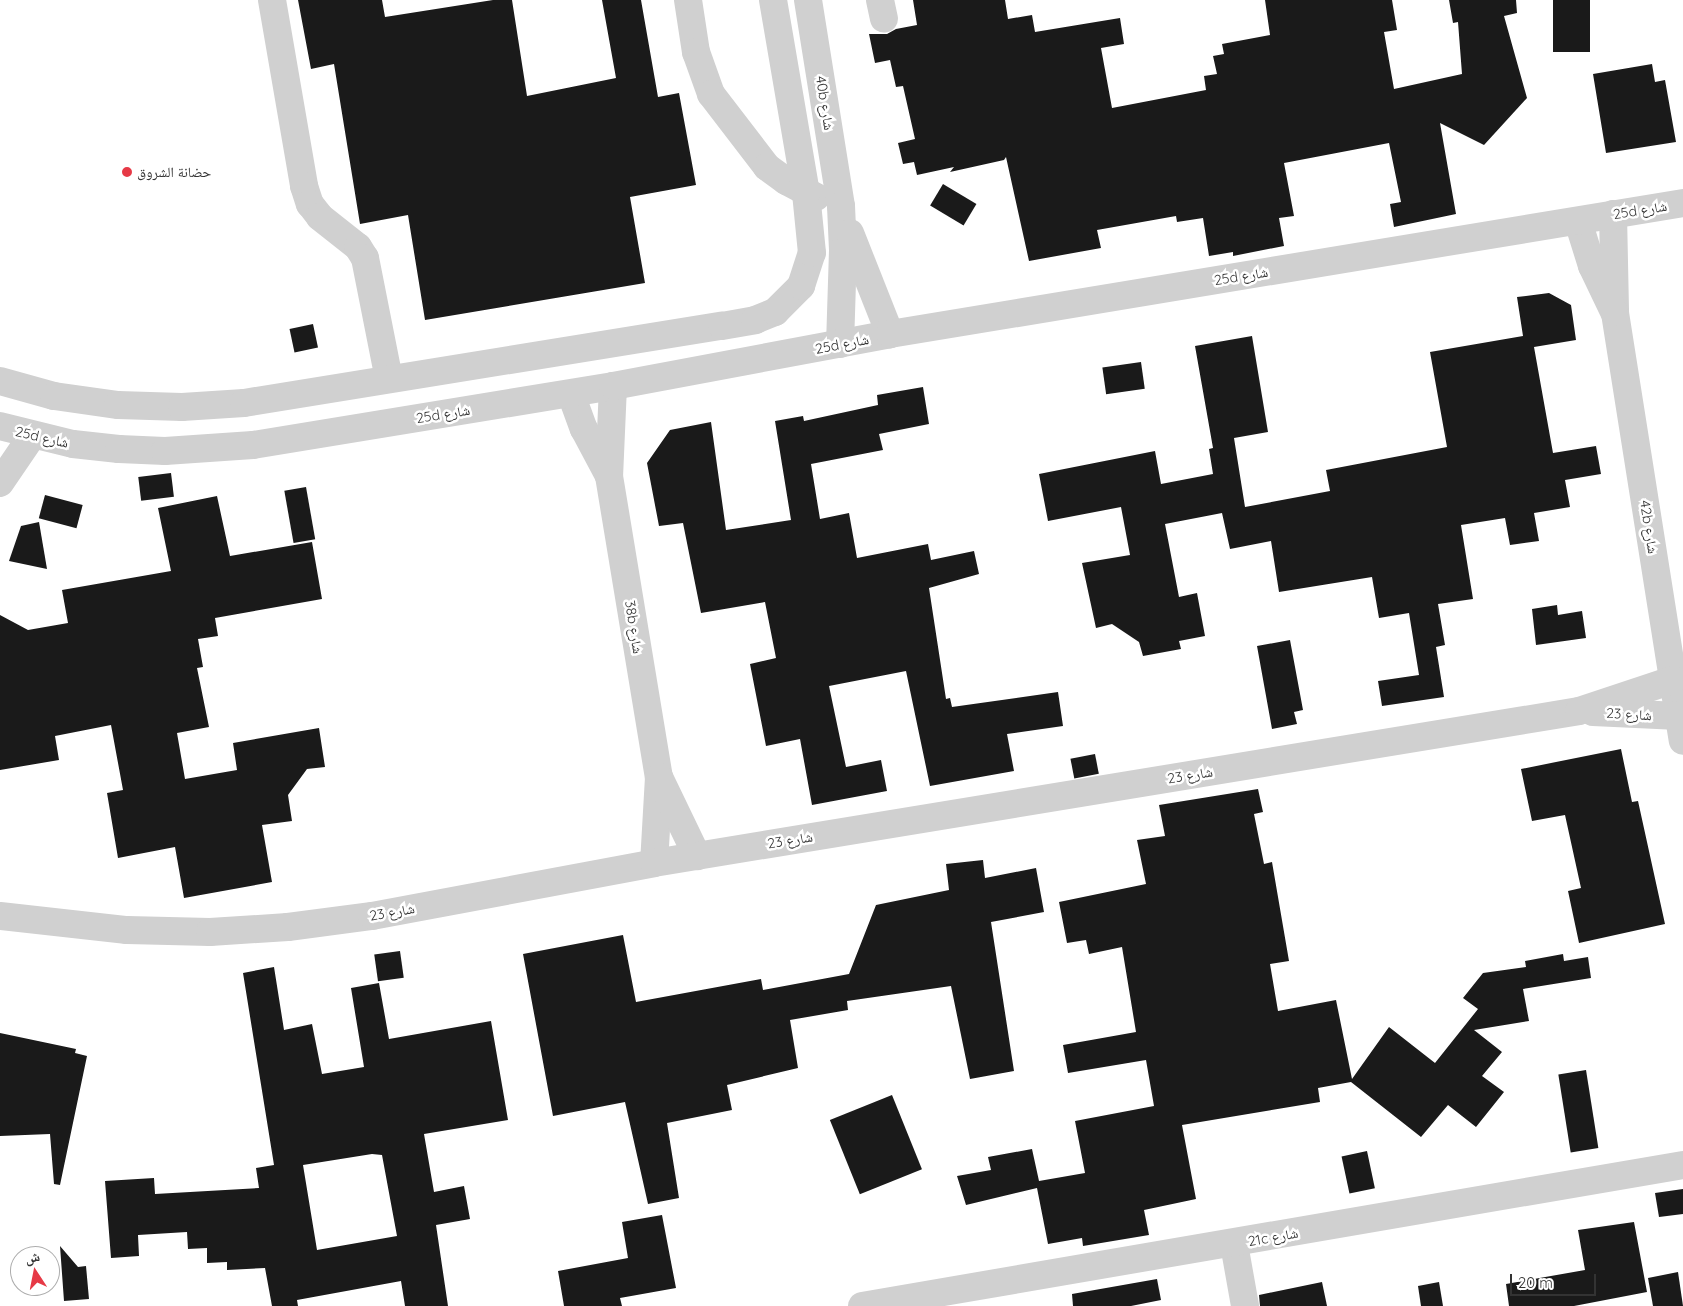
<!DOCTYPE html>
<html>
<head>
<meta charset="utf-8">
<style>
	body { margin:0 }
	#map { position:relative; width:1683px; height:1306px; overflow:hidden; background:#fff; font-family:Quicksand,"Noto Naskh Arabic",sans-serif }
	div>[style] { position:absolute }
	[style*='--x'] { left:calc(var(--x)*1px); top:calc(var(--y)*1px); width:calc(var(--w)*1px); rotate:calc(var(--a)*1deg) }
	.building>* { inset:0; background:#1a1a1a; transform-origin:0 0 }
	.minor>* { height:28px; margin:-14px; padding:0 14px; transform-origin:14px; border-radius:14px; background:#d0d0d0 }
	.dots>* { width:14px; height:14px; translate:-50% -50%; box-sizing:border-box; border:2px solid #fff; border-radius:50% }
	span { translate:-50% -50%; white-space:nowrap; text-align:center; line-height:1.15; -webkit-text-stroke:5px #fff; paint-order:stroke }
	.street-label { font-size:14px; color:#333 }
	.poi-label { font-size:14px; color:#333 }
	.left { translate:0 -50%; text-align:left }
	.north { position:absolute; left:10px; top:1246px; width:50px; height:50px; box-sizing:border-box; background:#fff; border:1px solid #adadad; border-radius:50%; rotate:349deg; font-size:14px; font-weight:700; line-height:20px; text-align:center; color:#333 }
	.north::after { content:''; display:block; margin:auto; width:18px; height:22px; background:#e63946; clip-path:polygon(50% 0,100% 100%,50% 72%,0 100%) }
	.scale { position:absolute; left:1510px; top:1274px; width:86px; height:22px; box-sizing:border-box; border:2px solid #333; border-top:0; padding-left:6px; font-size:15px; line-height:18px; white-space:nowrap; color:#333; -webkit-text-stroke:4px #fff; paint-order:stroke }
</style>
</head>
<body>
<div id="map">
	<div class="building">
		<i style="clip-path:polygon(298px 0,382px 0,385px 17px,493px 0,512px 0,527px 96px,616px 78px,602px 0,641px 0,658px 97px,679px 93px,696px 185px,630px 197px,645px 283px,425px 320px,408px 215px,360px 224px,334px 64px,311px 69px)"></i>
		<i style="clip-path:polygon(913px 0,1005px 0,1008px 19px,1032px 15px,1035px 32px,1120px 18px,1124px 44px,1101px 48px,1112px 108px,1206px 90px,1204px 76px,1217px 74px,1213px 56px,1224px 54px,1222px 44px,1270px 35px,1265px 0,1392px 0,1397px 30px,1384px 32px,1394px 89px,1462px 74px,1458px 22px,1453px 23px,1449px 0,1516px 0,1517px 13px,1504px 16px,1527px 98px,1484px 145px,1440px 123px,1456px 214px,1394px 227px,1390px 204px,1401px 202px,1389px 143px,1284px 163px,1294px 216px,1279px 218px,1284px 246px,1233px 256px,1233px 252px,1209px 256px,1203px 218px,1177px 222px,1176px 216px,1097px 230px,1101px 248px,1029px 261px,1006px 157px,1004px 160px,950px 172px,954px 167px,917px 175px,914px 162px,903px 164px,898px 143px,915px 139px,903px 86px,896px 87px,890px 60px,875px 63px,869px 34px,887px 34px,896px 29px,917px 25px)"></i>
		<i style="left:1553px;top:0;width:37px;height:52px"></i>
		<i style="clip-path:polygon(1652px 64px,1655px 82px,1665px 80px,1676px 142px,1606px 153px,1593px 74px)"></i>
		<i style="left:943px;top:184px;width:39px;height:25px;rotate:31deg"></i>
		<i style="clip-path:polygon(1549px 293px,1571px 305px,1576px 340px,1534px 347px,1553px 453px,1596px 446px,1601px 474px,1565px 480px,1570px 507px,1534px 513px,1539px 541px,1510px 545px,1505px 518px,1461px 525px,1473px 599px,1438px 604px,1445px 645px,1436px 647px,1444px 697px,1382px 706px,1378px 681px,1419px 675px,1409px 613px,1379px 618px,1372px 577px,1279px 592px,1271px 541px,1230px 549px,1222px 513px,1165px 524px,1179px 597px,1197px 593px,1205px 636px,1179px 641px,1181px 649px,1143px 656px,1139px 642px,1112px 624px,1096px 628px,1082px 563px,1130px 555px,1121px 507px,1048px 521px,1039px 474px,1155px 451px,1161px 484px,1213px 474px,1209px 449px,1213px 448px,1195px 346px,1252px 336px,1268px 432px,1234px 438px,1245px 507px,1330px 491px,1326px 470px,1447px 447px,1430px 352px,1523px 336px,1517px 297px)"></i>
		<i style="left:313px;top:324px;width:24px;height:24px;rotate:78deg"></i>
		<i style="left:1141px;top:362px;width:27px;height:39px;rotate:82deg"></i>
		<i style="clip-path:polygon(923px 387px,929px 424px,879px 434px,883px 450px,811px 464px,820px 519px,849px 513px,857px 558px,928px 544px,931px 560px,974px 551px,979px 574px,929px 588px,946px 699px,950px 698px,952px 707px,1058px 692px,1063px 726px,1007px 734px,1014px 771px,930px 786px,906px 671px,829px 686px,846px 767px,881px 760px,887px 791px,812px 805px,800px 739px,766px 746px,750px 664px,776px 658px,765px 602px,701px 613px,683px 523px,659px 526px,647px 463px,670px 430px,711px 422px,726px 530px,791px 520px,775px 421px,803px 416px,804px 421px,878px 405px,877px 395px)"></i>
		<i style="left:171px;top:473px;width:24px;height:33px;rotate:83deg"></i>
		<i style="left:306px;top:487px;width:53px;height:22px;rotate:80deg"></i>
		<i style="left:45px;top:495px;width:39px;height:24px;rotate:15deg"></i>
		<i style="clip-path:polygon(217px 496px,230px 556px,312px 542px,322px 599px,215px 618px,218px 636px,198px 639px,203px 667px,197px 668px,209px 727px,177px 733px,185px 779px,237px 770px,233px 743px,319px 728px,325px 767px,307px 769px,288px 795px,292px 821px,262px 825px,272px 882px,184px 898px,175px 847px,118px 858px,107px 793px,123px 790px,111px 725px,55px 736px,59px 760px,0 770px,0 615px,28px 630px,68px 623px,62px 590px,171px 571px,158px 508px)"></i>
		<i style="clip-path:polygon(39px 522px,47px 569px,9px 561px,21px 526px)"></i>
		<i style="clip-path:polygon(1557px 605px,1558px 615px,1582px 611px,1586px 638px,1536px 645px,1532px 609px)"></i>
		<i style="clip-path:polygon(1290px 640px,1303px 710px,1294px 712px,1297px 724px,1272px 729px,1257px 646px)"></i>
		<i style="clip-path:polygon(1621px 749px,1632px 802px,1638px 801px,1665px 924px,1579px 943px,1568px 891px,1581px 888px,1565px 815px,1532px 821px,1521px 769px)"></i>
		<i style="left:1095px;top:754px;width:20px;height:25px;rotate:79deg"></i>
		<i style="clip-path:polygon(1258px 789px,1263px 812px,1254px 814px,1264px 864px,1272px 862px,1289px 961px,1270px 964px,1278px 1011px,1336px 1000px,1352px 1079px,1389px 1027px,1435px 1063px,1478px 1009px,1463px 998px,1483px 973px,1526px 967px,1525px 961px,1563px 954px,1564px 961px,1588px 957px,1591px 978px,1523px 989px,1529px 1021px,1474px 1030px,1502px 1052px,1482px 1076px,1504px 1092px,1476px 1127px,1448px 1105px,1421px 1137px,1351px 1082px,1318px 1088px,1320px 1102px,1182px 1125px,1196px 1199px,1144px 1210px,1149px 1235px,1083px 1246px,1082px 1238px,1048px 1244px,1037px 1188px,966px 1205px,957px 1176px,991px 1170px,988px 1157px,1032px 1149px,1039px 1181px,1085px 1173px,1075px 1121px,1154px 1106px,1146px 1060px,1068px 1073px,1063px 1045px,1136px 1032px,1122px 947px,1089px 954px,1086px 940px,1067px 943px,1059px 902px,1146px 884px,1137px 840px,1165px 836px,1159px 805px)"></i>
		<i style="clip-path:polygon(983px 860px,985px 878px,1036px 868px,1044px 912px,991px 922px,1014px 1071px,970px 1079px,951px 986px,847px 1001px,848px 1010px,790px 1020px,798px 1068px,727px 1085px,732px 1110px,667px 1123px,679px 1198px,648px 1204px,625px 1102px,553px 1116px,523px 954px,623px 935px,636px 1002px,761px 979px,763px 990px,849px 974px,876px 905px,949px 890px,946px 864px)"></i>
		<i style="left:400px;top:951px;width:27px;height:26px;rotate:82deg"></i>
		<i style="clip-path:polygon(evenodd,274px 967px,284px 1030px,312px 1024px,322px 1074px,364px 1067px,351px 988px,379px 983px,389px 1039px,491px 1021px,508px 1120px,424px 1134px,434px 1192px,464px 1186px,470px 1219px,436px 1225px,448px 1306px,405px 1306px,401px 1281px,297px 1300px,298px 1306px,272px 1306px,265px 1268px,227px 1270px,227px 1262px,207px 1263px,207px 1248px,188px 1249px,187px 1232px,138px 1235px,139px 1256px,111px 1258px,105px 1181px,154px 1178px,155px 1194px,259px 1188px,256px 1168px,274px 1165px,243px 973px,274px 967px,372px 1154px,382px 1155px,397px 1236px,317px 1250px,303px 1165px,372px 1154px)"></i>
		<i style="clip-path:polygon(0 1033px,76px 1049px,75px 1053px,87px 1056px,60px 1185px,54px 1184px,50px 1134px,0 1136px)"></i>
		<i style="left:1586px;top:1070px;width:79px;height:28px;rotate:81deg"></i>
		<i style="left:892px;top:1095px;width:80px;height:67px;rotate:68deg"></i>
		<i style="left:1367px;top:1151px;width:38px;height:26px;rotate:78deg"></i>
		<i style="clip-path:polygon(1683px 1189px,1683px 1214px,1659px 1217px,1655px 1193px)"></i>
		<i style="clip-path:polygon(662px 1215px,676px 1288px,620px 1298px,622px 1306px,564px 1306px,558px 1271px,628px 1258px,622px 1222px)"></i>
		<i style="clip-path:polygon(1634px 1222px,1647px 1292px,1574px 1306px,1509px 1306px,1506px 1284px,1585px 1270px,1578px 1230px)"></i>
		<i style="clip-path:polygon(60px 1246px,78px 1267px,86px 1266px,89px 1299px,64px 1301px)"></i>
		<i style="clip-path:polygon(1678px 1272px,1683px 1306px,1653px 1306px,1648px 1278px)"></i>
		<i style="clip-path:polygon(1157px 1279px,1161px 1300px,1131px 1306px,1073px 1306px,1072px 1294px)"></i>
		<i style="clip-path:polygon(1322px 1282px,1327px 1306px,1260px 1306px,1259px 1295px)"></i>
		<i style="clip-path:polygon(1439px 1282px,1443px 1306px,1421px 1306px,1418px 1286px)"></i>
	</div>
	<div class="minor">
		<i style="--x:272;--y:0;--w:189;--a:80.2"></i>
		<i style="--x:304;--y:186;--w:19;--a:72"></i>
		<i style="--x:310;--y:204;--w:16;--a:52"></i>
		<i style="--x:320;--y:217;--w:48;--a:38.3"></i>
		<i style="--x:358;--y:247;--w:13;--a:58"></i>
		<i style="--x:365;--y:258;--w:123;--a:78.8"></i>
		<i style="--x:688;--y:0;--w:53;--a:81.3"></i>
		<i style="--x:696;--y:52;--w:45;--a:70.3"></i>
		<i style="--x:711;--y:94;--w:92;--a:52.5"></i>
		<i style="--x:767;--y:167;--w:24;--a:36"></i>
		<i style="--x:786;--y:181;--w:34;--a:28"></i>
		<i style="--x:808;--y:0;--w:209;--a:80.9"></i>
		<i style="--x:841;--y:206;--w:44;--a:87.4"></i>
		<i style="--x:843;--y:250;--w:94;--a:91.8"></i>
		<i style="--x:880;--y:0;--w:19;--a:78"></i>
		<i style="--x:1613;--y:214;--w:99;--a:88.8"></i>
		<i style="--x:1615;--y:313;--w:433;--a:81"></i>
		<i style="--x:1578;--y:221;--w:47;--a:72.7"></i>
		<i style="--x:1592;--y:266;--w:51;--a:64.4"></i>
		<i style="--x:850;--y:233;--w:109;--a:68.4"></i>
		<i style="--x:0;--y:381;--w:56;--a:15.5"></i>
		<i style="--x:54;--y:396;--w:65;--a:8"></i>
		<i style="--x:118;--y:405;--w:64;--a:1.8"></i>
		<i style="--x:182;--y:407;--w:62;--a:-3.7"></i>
		<i style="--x:244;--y:403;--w:484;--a:-9.2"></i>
		<i style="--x:722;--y:326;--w:34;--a:-10"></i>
		<i style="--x:755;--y:320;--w:22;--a:-22"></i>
		<i style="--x:775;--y:312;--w:37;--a:-45"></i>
		<i style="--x:801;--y:286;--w:35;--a:-72"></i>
		<i style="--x:812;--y:253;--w:60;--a:-95.7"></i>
		<i style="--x:806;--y:193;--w:196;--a:-99.7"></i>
		<i style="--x:613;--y:386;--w:90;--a:92.5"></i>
		<i style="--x:609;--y:476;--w:305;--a:80.6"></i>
		<i style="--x:659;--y:777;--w:86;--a:93.3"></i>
		<i style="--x:571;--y:394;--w:37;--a:70"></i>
		<i style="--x:584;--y:429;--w:53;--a:62"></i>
		<i style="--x:0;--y:426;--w:75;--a:13.9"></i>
		<i style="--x:73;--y:444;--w:46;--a:6.2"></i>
		<i style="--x:119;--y:449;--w:46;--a:2.5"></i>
		<i style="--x:165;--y:451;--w:88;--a:-3.9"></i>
		<i style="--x:253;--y:445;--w:365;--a:-9.3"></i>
		<i style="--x:613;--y:386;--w:282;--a:-10.6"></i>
		<i style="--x:890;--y:334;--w:804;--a:-9.38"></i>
		<i style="--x:0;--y:483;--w:57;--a:-55.8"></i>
		<i style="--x:1593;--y:712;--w:86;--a:2.7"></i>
		<i style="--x:659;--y:777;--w:88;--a:64.3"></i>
		<i style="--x:0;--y:916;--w:128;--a:6.3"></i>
		<i style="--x:127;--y:930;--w:83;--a:1.4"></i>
		<i style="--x:210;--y:932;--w:78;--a:-3.7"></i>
		<i style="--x:288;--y:927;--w:85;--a:-7.5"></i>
		<i style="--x:372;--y:916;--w:287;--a:-10.6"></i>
		<i style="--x:654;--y:863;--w:937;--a:-9.33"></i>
		<i style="--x:1579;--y:711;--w:99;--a:-18.3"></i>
		<i style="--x:1234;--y:1244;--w:63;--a:79.9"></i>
		<i style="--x:862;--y:1306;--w:833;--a:-9.75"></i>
	</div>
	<div class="dots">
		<i style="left:127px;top:172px;background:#e63946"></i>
	</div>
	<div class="street-label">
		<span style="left:825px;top:103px;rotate:81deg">40b شارع</span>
		<span style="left:1640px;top:210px;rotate:-9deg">25d شارع</span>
		<span style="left:1241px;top:276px;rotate:-9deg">25d شارع</span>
		<span style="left:842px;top:344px;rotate:-11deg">25d شارع</span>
		<span style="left:443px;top:414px;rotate:-9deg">25d شارع</span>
		<span style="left:42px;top:437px;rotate:13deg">25d شارع</span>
		<span style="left:1649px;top:527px;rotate:81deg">42b شارع</span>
		<span style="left:634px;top:627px;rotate:81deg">38b شارع</span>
		<span style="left:1629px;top:714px;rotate:3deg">شارع 23</span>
		<span style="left:1190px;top:775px;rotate:-9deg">شارع 23</span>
		<span style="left:790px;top:840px;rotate:-9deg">شارع 23</span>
		<span style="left:392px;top:912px;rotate:-10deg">شارع 23</span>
		<span style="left:1273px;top:1237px;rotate:-10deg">21c شارع</span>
	</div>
	<div class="poi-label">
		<span class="left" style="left:137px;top:172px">حضانة الشروق</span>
	</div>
	<div class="north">ش</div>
	<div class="scale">20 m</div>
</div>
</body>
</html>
